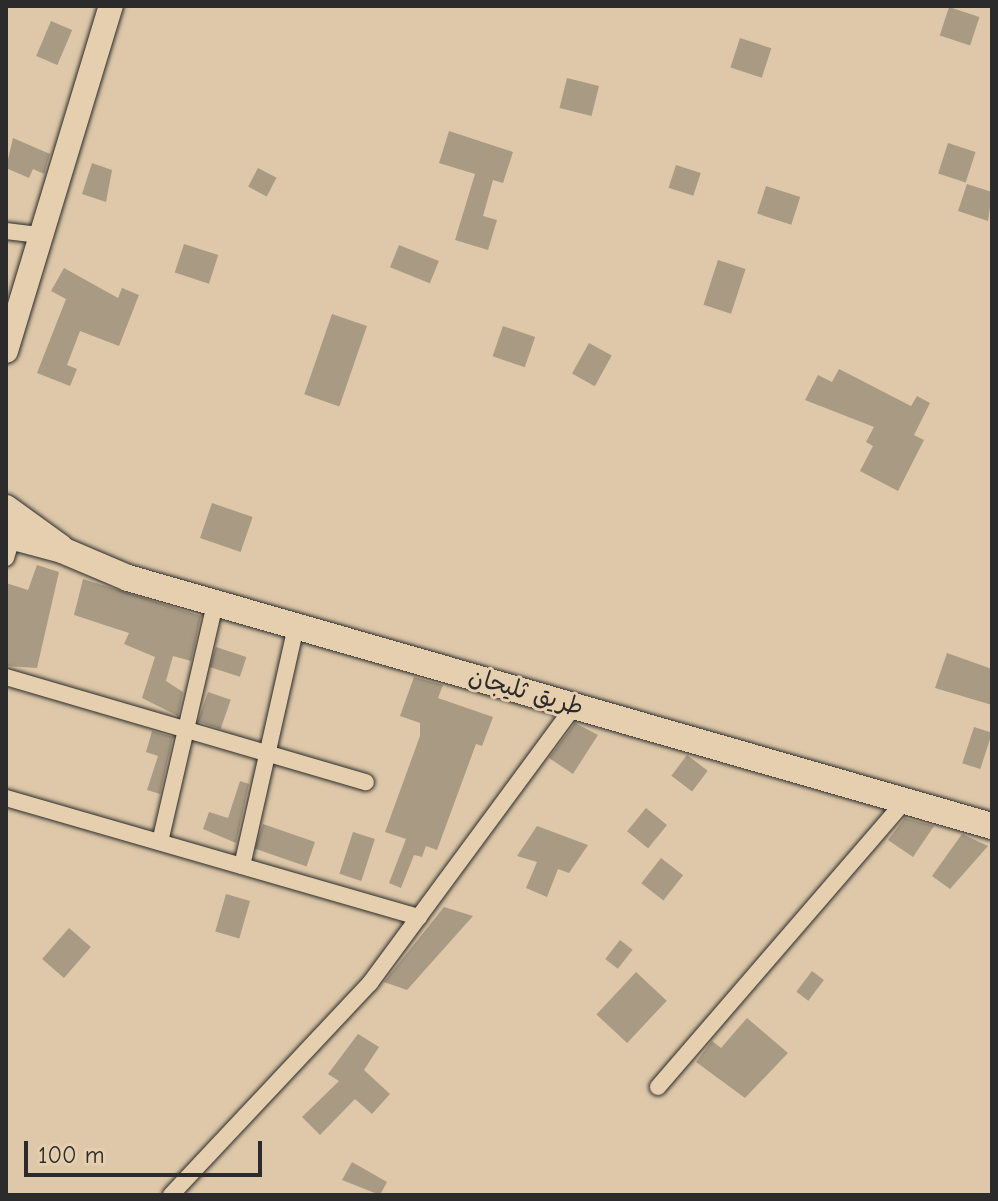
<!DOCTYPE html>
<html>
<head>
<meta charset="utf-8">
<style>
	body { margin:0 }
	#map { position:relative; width:998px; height:1201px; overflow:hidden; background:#dec8a9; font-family:"Comic Neue","Playpen Sans Arabic",sans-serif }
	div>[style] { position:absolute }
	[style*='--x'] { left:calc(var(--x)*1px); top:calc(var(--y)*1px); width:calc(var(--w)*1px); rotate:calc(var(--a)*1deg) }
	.building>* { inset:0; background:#a99a84; transform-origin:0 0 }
	.roads { filter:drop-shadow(0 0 2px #2b2b2b) drop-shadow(0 0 2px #2b2b2b) }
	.street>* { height:16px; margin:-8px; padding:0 8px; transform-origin:8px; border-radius:8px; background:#e5cfae }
	.secondary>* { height:24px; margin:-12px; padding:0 12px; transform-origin:12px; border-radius:12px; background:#e5cfae }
	.primary>* { height:26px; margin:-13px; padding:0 13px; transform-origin:13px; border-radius:13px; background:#e5cfae }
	span { translate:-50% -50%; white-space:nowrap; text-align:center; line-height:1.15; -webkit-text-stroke:6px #e5cfae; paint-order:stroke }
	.street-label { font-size:24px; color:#2b2b2b }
	.frame { position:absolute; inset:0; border:8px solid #2b2b2b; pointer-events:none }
	.scale { position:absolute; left:24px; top:1141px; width:238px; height:36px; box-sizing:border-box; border:4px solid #2b2b2b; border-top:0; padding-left:10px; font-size:24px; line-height:28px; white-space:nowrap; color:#2b2b2b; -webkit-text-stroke:6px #e5cfae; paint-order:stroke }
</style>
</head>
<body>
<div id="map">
	<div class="building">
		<i style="left:949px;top:7px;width:32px;height:30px;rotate:18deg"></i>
		<i style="left:51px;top:21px;width:23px;height:38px;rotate:23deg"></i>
		<i style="left:740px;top:38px;width:33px;height:31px;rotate:18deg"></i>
		<i style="left:567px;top:78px;width:33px;height:31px;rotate:14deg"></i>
		<i style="clip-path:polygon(449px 131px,513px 152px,503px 183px,493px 180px,483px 216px,497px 220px,488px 250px,455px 240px,475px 174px,439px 163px)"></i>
		<i style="clip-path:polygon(13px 138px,50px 154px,44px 174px,33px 169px,29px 178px,6px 168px)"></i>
		<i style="left:948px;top:143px;width:29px;height:32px;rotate:18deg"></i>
		<i style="clip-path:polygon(92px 163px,112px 170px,106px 202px,82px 194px)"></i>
		<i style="left:676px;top:165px;width:26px;height:24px;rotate:18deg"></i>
		<i style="left:258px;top:168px;width:21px;height:21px;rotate:28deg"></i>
		<i style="clip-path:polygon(967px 184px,992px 192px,988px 221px,958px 211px)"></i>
		<i style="left:766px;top:186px;width:36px;height:29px;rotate:18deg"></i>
		<i style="left:184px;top:244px;width:36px;height:30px;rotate:18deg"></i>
		<i style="left:399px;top:245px;width:43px;height:24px;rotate:22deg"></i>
		<i style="left:718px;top:260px;width:29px;height:47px;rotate:18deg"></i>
		<i style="clip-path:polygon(64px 268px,118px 298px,122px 288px,139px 295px,119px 346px,80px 331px,67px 365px,77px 369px,70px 386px,37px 373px,66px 299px,51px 291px)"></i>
		<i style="left:332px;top:314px;width:37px;height:85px;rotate:19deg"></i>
		<i style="left:503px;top:326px;width:34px;height:32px;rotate:19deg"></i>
		<i style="left:589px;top:343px;width:26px;height:35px;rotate:29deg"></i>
		<i style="clip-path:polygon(839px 369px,911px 406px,917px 396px,930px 403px,914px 435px,924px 440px,898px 491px,860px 471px,873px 446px,866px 442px,874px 427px,805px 400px,818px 375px,832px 382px)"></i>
		<i style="left:212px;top:503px;width:43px;height:37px;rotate:19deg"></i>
		<i style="clip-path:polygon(37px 565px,59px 572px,37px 668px,6px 666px,6px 583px,28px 590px)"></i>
		<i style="clip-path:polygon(83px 579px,201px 616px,191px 661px,173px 656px,166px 681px,183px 692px,178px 716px,142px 698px,155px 657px,124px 644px,129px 633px,74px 615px)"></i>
		<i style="left:216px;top:647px;width:32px;height:21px;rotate:18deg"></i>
		<i style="clip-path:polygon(947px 653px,992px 669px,992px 705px,935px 688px)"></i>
		<i style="clip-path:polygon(414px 677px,443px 685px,438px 698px,493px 717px,482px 746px,476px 744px,437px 850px,426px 846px,422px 857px,414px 855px,401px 888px,389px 883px,406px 839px,385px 832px,420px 736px,420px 723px,400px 716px)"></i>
		<i style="left:208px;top:692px;width:24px;height:31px;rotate:19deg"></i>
		<i style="clip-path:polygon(575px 723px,598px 735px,573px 774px,549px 758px)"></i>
		<i style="left:974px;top:727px;width:19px;height:38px;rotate:18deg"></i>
		<i style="clip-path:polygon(152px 731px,173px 737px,160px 794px,147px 790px,158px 756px,146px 752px)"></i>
		<i style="left:687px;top:755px;width:26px;height:26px;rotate:37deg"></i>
		<i style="clip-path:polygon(240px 781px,249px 784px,236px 843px,203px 829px,209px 812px,228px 818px)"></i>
		<i style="left:646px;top:808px;width:27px;height:30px;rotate:39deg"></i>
		<i style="clip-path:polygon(905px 818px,934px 826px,913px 857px,888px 840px)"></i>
		<i style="left:263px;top:824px;width:55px;height:26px;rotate:19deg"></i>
		<i style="clip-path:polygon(537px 826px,588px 845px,569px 873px,558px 869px,547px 897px,526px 888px,537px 862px,517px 856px)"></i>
		<i style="left:353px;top:832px;width:23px;height:44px;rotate:18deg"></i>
		<i style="clip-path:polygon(962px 834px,988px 846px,950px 889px,932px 876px)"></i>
		<i style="left:661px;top:858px;width:28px;height:32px;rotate:38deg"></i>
		<i style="left:226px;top:894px;width:25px;height:39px;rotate:16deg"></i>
		<i style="clip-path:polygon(444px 907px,473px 916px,407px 990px,384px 982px)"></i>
		<i style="left:69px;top:928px;width:29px;height:41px;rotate:41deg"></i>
		<i style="left:620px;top:940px;width:16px;height:24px;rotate:38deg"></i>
		<i style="left:812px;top:971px;width:15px;height:26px;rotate:37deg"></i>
		<i style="left:636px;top:972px;width:42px;height:58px;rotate:43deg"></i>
		<i style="clip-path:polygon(747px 1018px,788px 1053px,745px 1098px,696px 1062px,712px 1041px,721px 1048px)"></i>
		<i style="clip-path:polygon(358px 1034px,379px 1047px,364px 1070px,390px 1094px,372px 1114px,355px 1099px,320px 1135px,302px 1117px,339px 1081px,328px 1074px)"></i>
		<i style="clip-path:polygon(352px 1162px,387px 1182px,380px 1195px,342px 1180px)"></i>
	</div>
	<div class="roads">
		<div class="street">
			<i style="--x:6;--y:231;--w:34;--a:7"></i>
			<i style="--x:6;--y:558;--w:21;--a:-73"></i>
			<i style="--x:6;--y:677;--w:375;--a:16.3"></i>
			<i style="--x:6;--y:798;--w:430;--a:16.1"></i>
			<i style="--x:160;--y:842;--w:244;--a:-77"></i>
			<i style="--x:242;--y:866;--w:245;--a:-77.3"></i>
			<i style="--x:658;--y:1087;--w:376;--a:-49.2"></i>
			<i style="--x:171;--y:1195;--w:291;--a:-46.8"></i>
			<i style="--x:370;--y:983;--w:344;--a:-53.6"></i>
		</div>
		<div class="secondary">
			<i style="--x:6;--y:351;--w:361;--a:-73.1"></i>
		</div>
		<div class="primary">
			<i style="--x:6;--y:508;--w:67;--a:35.8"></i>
			<i style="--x:6;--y:535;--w:58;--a:15"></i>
			<i style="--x:62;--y:550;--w:72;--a:23"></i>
			<i style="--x:128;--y:578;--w:899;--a:16.02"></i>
		</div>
	</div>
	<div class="street-label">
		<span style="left:526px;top:692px;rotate:16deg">طريق ثليجان</span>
	</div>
	<div class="frame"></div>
	<div class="scale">100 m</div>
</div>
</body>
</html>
